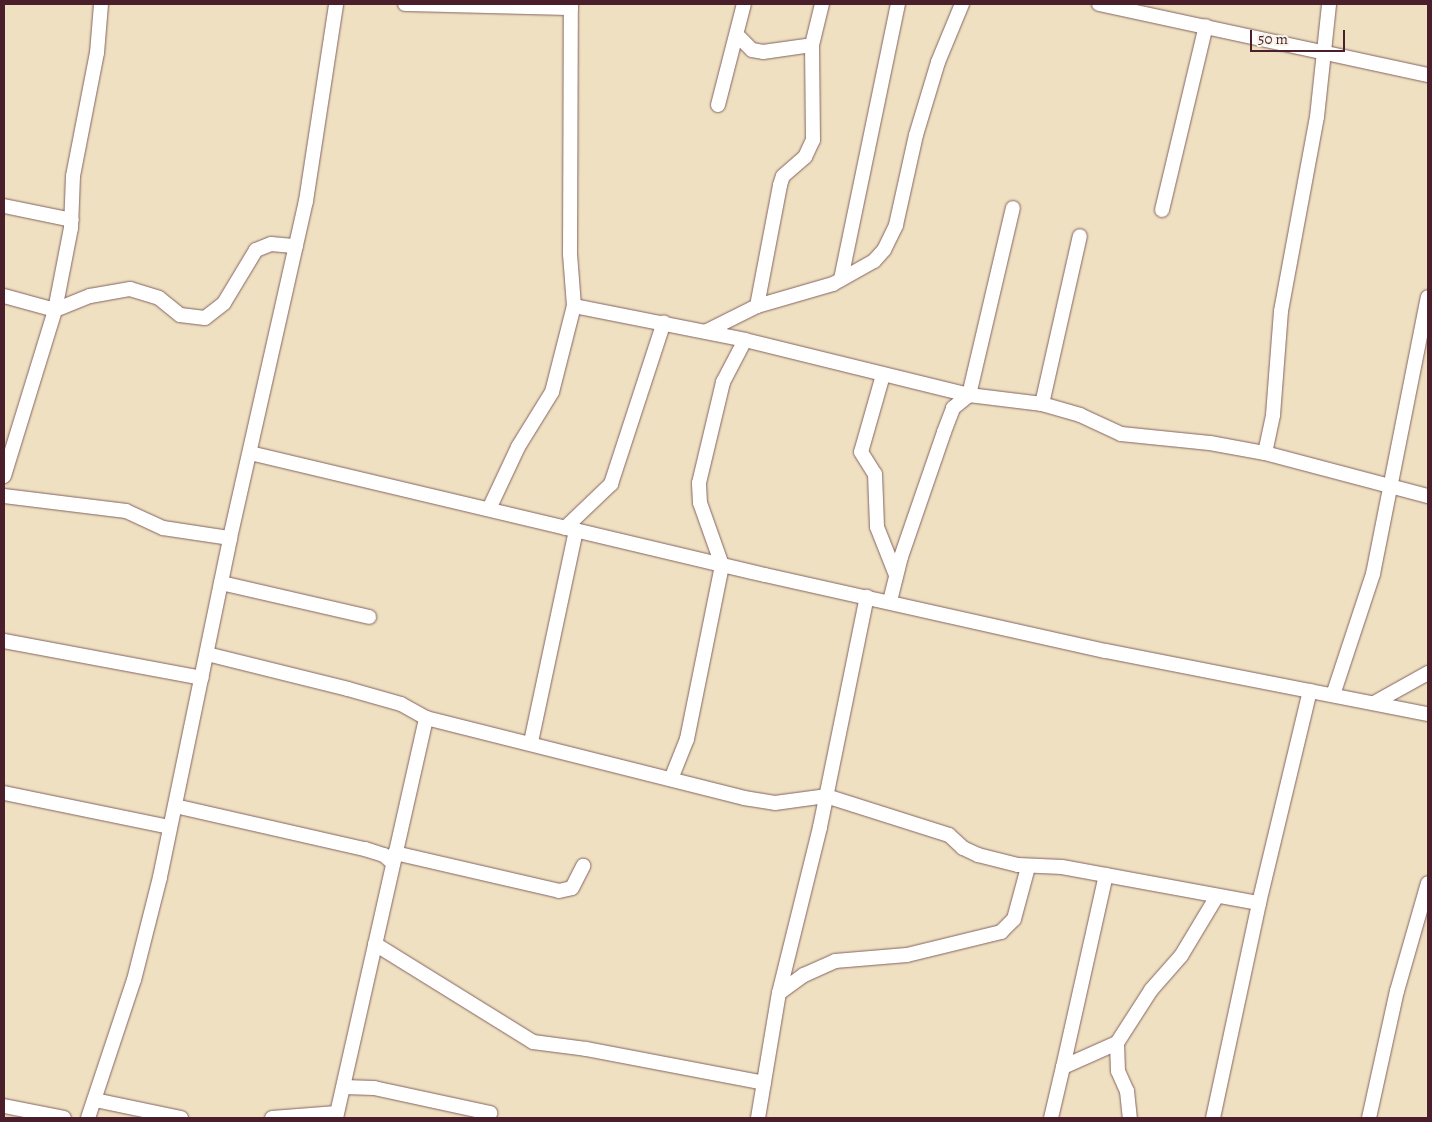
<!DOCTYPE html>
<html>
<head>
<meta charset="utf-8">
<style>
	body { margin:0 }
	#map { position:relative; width:1432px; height:1122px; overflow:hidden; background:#efe0c1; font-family:Alegreya,serif }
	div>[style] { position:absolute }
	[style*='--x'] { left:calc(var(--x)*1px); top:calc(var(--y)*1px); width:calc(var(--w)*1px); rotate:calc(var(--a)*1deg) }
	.roads { filter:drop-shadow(0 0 1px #846360) drop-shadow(0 0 1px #846360) }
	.minor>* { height:14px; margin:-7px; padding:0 7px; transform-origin:7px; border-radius:7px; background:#fff }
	span { translate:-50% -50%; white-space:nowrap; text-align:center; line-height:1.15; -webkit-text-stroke:5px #f7f3e8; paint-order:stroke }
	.frame { position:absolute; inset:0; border:5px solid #4a1f2b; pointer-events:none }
	.scale { position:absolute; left:1250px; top:30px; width:95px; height:22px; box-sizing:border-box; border:2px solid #4a1f2b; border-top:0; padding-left:6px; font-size:15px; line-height:18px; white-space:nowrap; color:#4a1f2b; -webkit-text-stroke:4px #f7f3e8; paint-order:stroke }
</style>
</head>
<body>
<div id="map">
	<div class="roads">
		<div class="minor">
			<i style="--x:405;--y:4;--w:166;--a:1.4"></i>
			<i style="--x:1099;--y:4;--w:337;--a:12.2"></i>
			<i style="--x:737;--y:35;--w:21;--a:45"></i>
			<i style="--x:752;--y:50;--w:11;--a:10"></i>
			<i style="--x:763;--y:52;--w:49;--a:-8.1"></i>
			<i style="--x:718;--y:105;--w:104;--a:-75.6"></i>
			<i style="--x:4;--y:206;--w:69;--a:11.6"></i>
			<i style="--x:1162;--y:210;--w:189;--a:-76.6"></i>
			<i style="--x:841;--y:279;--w:281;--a:-78.3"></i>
			<i style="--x:4;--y:296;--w:53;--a:15.4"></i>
			<i style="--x:55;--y:310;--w:38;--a:-22"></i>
			<i style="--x:90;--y:296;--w:41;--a:-9.9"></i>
			<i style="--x:130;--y:289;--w:30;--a:17"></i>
			<i style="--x:159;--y:298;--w:27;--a:39"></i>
			<i style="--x:180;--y:315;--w:25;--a:7"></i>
			<i style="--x:205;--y:318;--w:24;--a:-38"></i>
			<i style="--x:224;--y:303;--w:62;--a:-58.9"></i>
			<i style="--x:256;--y:250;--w:16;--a:-22"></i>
			<i style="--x:271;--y:244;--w:25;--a:5"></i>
			<i style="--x:574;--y:306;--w:174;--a:11.2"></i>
			<i style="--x:745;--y:340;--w:231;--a:13.8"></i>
			<i style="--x:969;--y:395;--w:74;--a:7"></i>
			<i style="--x:1042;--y:404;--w:40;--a:16"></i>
			<i style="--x:1080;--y:415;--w:45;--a:24.9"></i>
			<i style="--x:1121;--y:434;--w:89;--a:5.8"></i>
			<i style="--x:1210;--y:443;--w:56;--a:10.3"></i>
			<i style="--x:1265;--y:453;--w:39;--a:-78"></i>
			<i style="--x:1273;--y:415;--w:104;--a:-85.6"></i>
			<i style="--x:1281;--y:311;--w:197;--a:-79.5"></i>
			<i style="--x:1317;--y:117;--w:114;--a:-83.9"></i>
			<i style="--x:757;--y:306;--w:123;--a:-79.2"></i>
			<i style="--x:780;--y:185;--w:9;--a:-72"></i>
			<i style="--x:783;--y:176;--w:29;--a:-41"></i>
			<i style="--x:805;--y:157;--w:19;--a:-65"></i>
			<i style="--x:813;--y:140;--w:95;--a:-90.6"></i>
			<i style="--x:812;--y:45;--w:42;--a:-76.3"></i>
			<i style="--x:707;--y:331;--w:56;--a:-26.6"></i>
			<i style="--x:757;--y:306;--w:79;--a:-16.1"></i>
			<i style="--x:833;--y:284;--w:47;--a:-29.3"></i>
			<i style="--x:874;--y:261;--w:15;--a:-48"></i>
			<i style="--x:884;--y:250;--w:28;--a:-64"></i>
			<i style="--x:896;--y:225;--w:92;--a:-77.5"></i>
			<i style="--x:916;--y:135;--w:76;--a:-73.2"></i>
			<i style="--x:938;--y:62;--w:63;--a:-67.5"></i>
			<i style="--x:883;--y:375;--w:80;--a:105.9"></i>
			<i style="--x:861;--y:452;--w:26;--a:58"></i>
			<i style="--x:875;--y:474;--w:53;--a:87.8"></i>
			<i style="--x:877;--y:527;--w:52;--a:68.4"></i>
			<i style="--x:1042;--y:404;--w:172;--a:-77.3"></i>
			<i style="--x:250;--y:453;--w:529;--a:13.33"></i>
			<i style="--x:765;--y:575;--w:349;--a:12.6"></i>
			<i style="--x:1106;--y:651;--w:328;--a:11.1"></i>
			<i style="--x:1265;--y:453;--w:169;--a:14.8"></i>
			<i style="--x:4;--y:476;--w:174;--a:-72.9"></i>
			<i style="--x:55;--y:310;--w:84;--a:-79"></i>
			<i style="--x:71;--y:228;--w:52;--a:-87.8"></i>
			<i style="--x:73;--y:176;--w:125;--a:-79"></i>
			<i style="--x:97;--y:53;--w:49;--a:-85.3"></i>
			<i style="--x:4;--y:496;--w:123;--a:7"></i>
			<i style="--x:126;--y:511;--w:41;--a:24.7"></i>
			<i style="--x:163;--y:528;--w:68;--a:8.5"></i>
			<i style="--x:489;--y:509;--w:68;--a:-64.9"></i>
			<i style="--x:518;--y:447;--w:65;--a:-58.3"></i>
			<i style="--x:552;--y:392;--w:89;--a:-75.7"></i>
			<i style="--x:574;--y:306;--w:52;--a:-94.4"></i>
			<i style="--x:570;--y:254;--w:250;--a:-89.8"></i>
			<i style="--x:565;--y:528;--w:64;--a:-43.7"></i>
			<i style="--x:611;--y:484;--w:170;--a:-71.9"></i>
			<i style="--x:221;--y:583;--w:152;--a:12.9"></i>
			<i style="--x:890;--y:601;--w:45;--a:-76"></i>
			<i style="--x:901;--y:557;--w:132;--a:-71"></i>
			<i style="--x:944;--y:432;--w:26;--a:-69"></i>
			<i style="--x:953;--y:408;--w:21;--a:-39"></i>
			<i style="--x:969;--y:395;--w:192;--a:-76.8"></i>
			<i style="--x:4;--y:641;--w:201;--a:10.6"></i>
			<i style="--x:207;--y:654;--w:145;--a:13.9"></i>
			<i style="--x:348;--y:689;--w:55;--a:15.8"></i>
			<i style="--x:401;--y:704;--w:29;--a:29"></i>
			<i style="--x:1333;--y:695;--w:127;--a:-71.7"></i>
			<i style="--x:1373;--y:574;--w:282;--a:-78.8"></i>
			<i style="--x:1374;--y:703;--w:62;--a:-29.1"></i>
			<i style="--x:531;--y:742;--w:217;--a:-78"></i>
			<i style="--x:671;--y:779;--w:43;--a:-68.2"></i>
			<i style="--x:687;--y:739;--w:177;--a:-78.6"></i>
			<i style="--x:722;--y:565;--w:66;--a:-109.5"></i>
			<i style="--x:700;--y:503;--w:20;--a:-93"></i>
			<i style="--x:699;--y:483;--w:104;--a:-76.6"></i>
			<i style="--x:723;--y:382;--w:47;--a:-62.4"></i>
			<i style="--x:4;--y:793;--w:169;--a:11.6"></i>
			<i style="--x:175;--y:806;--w:195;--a:12.8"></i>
			<i style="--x:365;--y:849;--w:20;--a:18"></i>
			<i style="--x:384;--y:855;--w:12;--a:42"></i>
			<i style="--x:395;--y:853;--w:168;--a:13"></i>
			<i style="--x:559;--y:891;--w:13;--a:-13"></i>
			<i style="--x:572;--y:888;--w:25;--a:-63"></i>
			<i style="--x:375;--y:944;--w:186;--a:31.8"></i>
			<i style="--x:533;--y:1042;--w:53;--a:7.5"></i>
			<i style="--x:586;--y:1049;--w:181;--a:10.8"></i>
			<i style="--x:779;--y:993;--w:31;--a:-36"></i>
			<i style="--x:804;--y:975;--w:34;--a:-24"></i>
			<i style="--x:835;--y:961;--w:72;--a:-4.8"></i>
			<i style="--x:907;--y:955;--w:97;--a:-13.7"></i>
			<i style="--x:1001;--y:932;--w:18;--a:-45"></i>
			<i style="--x:1014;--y:919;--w:54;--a:-74.9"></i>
			<i style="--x:1117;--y:1043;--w:28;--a:88"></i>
			<i style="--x:1118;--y:1071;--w:22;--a:66"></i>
			<i style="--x:1127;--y:1091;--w:27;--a:84"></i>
			<i style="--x:1063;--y:1067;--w:197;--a:-77.4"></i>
			<i style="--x:344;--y:1087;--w:30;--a:2"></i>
			<i style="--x:374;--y:1088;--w:119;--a:12.2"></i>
			<i style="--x:95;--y:1100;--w:88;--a:11.8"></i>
			<i style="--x:4;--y:1106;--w:61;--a:11.3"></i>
			<i style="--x:88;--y:1118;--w:145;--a:-71.6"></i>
			<i style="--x:134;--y:980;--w:106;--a:-75.8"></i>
			<i style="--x:160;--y:877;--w:346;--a:-78.3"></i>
			<i style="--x:230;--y:538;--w:345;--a:-77.3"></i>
			<i style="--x:306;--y:201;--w:199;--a:-81.3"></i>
			<i style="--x:272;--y:1118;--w:65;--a:-4.4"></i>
			<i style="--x:336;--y:1118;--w:410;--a:-77.3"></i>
			<i style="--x:426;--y:718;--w:328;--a:14.1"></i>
			<i style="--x:744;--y:798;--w:31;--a:9"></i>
			<i style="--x:775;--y:803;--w:51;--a:-7.8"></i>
			<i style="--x:826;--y:796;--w:129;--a:17.6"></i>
			<i style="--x:949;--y:835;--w:19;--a:43"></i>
			<i style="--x:963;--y:848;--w:17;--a:25"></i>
			<i style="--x:978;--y:855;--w:41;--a:14"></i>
			<i style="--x:1018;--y:865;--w:44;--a:2.6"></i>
			<i style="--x:1062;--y:867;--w:200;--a:10.4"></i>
			<i style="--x:1259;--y:903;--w:218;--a:-76.5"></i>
			<i style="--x:758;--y:1118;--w:127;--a:-80.5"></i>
			<i style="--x:779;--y:993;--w:171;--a:-76.1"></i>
			<i style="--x:820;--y:827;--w:235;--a:-78.5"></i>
			<i style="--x:1051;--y:1118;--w:52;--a:-76.8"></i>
			<i style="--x:1063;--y:1067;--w:59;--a:-24"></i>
			<i style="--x:1117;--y:1043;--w:63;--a:-57.3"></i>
			<i style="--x:1151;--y:990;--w:45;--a:-48.6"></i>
			<i style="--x:1181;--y:956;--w:70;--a:-59"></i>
			<i style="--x:1213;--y:1118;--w:220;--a:-77.9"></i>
			<i style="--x:1369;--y:1118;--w:130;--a:-77.6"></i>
			<i style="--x:1397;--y:991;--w:112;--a:-74"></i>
		</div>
	</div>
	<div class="frame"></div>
	<div class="scale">50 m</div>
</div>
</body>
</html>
